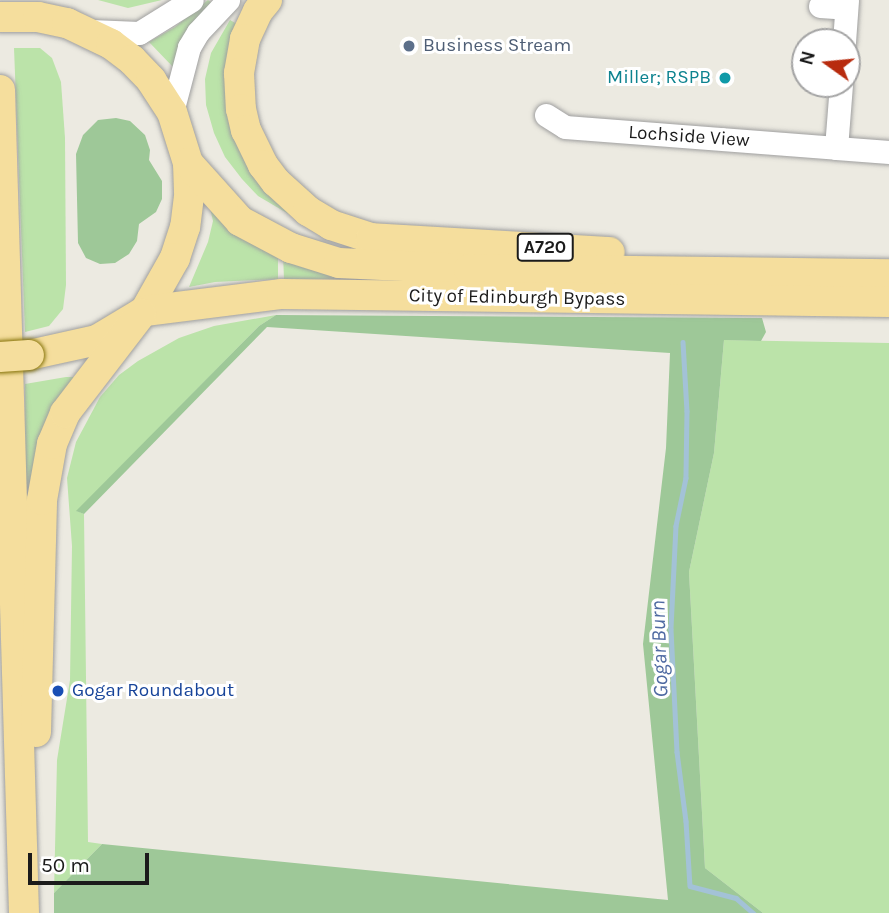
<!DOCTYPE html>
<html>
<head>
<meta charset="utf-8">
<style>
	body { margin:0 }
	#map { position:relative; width:889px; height:913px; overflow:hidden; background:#eceae1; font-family:Karla,sans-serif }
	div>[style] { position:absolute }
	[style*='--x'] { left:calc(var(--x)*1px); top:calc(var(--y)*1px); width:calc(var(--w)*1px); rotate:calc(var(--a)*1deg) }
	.grass>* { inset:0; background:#bbe3a9 }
	.forest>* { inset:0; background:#9ec898 }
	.stream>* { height:4.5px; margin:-2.25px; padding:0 2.25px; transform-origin:2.25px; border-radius:2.25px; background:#a3c2d7 }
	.roads { filter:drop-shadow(0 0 2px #9f9f9f) drop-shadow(0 0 2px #9f9f9f) }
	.minor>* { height:23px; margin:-11.5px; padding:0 11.5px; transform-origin:11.5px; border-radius:11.5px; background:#fff }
	.major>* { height:30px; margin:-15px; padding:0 15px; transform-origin:15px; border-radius:15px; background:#f5de9d }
	.bridges { filter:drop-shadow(0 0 2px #87740a) drop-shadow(0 0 2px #87740a) }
	.major-bridge>* { height:30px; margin:-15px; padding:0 15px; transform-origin:15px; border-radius:15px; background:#f5de9d }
	.dots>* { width:19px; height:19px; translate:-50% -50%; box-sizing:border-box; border:4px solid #fff; border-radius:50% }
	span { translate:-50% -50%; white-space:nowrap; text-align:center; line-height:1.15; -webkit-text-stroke:6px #fff; paint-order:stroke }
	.shield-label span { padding:2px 5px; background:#fff; border:2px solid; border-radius:5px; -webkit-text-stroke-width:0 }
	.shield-label { font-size:18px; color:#1b1b1b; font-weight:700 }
	.service-label { font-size:19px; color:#4e5e75 }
	.left { translate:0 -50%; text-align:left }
	.culture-label { font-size:19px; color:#0d838f }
	.right { translate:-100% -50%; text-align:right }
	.street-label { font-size:19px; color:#1b1b1b }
	.transit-label { font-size:19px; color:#164399 }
	.water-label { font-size:21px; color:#4f6aa2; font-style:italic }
	.north { position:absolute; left:791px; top:28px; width:70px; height:70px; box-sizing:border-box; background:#fff; border:2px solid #a4a4a4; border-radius:50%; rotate:285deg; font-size:19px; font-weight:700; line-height:28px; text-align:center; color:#1b1b1b }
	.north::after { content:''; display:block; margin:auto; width:24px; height:32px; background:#b82b0e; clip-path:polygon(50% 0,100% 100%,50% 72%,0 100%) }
	.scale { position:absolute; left:28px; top:853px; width:121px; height:32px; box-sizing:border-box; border:4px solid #1b1b1b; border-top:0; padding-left:9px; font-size:21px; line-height:24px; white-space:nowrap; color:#1b1b1b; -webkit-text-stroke:5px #fff; paint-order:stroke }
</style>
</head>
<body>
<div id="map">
	<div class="grass">
		<i style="clip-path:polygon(98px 0,162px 0,128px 8px)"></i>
		<i style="clip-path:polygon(208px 0,212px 3px,173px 67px,149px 42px,175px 27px)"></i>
		<i style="clip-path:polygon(230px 20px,242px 27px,233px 78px,295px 205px,292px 216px,258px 196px,242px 179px,225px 157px,214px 133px,206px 105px,205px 79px,211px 53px)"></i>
		<i style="clip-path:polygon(14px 48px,40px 48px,52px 58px,61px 82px,65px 138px,66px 285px,63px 309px,49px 326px,25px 332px)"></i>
		<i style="clip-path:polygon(210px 208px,278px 252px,278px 279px,215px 282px,189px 287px,208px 242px,213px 221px)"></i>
		<i style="clip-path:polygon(283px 254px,335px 270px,340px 279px,284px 279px)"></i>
		<i style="clip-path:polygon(276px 315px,259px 326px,77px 511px,84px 514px,88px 842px,102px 844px,54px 893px,57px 760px,70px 680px,72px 546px,67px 478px,76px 442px,100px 397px,119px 375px,138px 361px,179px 338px,214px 326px)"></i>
		<i style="clip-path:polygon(724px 340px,889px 343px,889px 913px,763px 913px,705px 868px,689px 572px,714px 453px)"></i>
		<i style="clip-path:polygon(66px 377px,74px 377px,26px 590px,25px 384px)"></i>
	</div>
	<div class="forest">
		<i style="clip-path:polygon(116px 118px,130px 121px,145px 135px,150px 150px,149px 160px,162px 181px,162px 199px,156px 212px,139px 224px,137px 241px,129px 254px,115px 263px,100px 264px,86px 258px,78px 243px,76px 154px,83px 135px,98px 120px)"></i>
		<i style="clip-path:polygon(276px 315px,762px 318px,766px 332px,761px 341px,724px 340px,714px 453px,689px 572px,705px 868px,763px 913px,54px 913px,54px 893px,102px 844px,668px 900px,643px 644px,666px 448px,670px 353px,267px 327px,84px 514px,76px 511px,259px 326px)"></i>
	</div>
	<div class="stream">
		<i style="--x:683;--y:342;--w:69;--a:86.7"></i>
		<i style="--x:687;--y:411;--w:67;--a:90.9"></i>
		<i style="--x:686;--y:478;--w:49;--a:101.8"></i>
		<i style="--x:676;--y:526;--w:103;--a:92.8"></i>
		<i style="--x:671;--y:629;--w:123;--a:87.2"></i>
		<i style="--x:677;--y:752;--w:70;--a:82.6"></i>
		<i style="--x:686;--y:821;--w:65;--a:86.5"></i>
		<i style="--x:690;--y:886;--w:48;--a:14.6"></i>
		<i style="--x:736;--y:898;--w:23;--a:41"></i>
	</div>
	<div class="roads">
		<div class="minor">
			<i style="--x:820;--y:6;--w:26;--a:4"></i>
			<i style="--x:90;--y:31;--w:49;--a:2.3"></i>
			<i style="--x:139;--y:33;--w:62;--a:-31.9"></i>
			<i style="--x:844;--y:42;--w:42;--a:-85.9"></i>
			<i style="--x:172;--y:112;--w:67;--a:-75.3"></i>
			<i style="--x:189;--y:47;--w:17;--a:-59"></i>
			<i style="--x:198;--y:32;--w:44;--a:-46.8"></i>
			<i style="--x:546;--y:115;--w:22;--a:32"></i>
			<i style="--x:565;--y:127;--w:272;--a:4.4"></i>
			<i style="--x:836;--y:148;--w:64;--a:-85.5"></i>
			<i style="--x:836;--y:148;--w:53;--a:4.3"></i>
		</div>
		<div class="major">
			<i style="--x:267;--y:0;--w:14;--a:129"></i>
			<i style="--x:258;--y:11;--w:31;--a:115"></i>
			<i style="--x:245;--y:39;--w:35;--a:100"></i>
			<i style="--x:239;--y:73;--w:36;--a:87"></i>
			<i style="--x:241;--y:109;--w:22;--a:77"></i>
			<i style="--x:246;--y:130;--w:39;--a:64"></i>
			<i style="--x:263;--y:165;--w:21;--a:53"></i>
			<i style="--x:276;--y:182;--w:43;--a:42.2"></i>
			<i style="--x:308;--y:211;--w:27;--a:31"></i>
			<i style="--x:331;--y:225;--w:42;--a:18"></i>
			<i style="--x:371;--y:238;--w:239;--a:3.4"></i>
			<i style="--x:0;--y:17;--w:38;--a:0"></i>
			<i style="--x:38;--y:17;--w:30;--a:12"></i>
			<i style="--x:67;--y:23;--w:49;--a:25.5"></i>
			<i style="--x:111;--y:44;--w:26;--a:37"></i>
			<i style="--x:132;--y:60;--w:28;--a:46"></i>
			<i style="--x:151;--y:80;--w:38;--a:57"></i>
			<i style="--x:172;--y:112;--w:53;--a:72.6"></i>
			<i style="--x:188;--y:163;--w:33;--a:88"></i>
			<i style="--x:189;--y:196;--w:31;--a:97"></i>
			<i style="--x:185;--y:227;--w:33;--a:108"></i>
			<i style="--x:175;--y:258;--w:61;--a:119.5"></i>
			<i style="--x:145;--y:311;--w:56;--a:148.9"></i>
			<i style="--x:97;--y:340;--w:70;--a:167.6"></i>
			<i style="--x:0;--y:90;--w:823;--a:88.33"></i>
			<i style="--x:188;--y:163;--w:78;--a:48.1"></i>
			<i style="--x:240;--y:221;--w:58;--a:27.9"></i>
			<i style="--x:291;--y:248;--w:50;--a:17.4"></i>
			<i style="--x:339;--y:263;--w:130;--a:2.6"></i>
			<i style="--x:469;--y:269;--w:420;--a:0.7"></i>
			<i style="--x:145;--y:311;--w:138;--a:-7.1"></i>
			<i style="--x:282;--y:294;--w:607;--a:0.76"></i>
			<i style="--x:36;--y:732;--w:232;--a:-88.5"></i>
			<i style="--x:42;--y:500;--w:57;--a:-79.9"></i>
			<i style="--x:52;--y:444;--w:34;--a:-67"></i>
			<i style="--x:65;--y:413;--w:125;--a:-52.5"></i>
		</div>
	</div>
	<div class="bridges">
		<div class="major-bridge">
			<i style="--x:0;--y:357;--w:29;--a:-4"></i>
		</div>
	</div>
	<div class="dots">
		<i style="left:409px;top:46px;background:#5c6f8a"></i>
		<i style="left:725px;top:78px;background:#0f9aa8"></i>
		<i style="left:58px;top:691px;background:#1a4fb4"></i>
	</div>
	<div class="shield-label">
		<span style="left:545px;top:247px">A720</span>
	</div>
	<div class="service-label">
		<span class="left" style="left:423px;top:46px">Business Stream</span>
	</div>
	<div class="culture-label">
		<span class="right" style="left:711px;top:78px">Miller; RSPB</span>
	</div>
	<div class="street-label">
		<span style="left:689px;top:137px;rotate:4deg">Lochside View</span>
		<span style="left:517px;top:298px;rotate:1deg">City of Edinburgh Bypass</span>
	</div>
	<div class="transit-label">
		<span class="left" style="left:72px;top:691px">Gogar Roundabout</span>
	</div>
	<div class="water-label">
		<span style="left:659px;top:649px;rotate:-92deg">Gogar Burn</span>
	</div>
	<div class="north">N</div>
	<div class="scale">50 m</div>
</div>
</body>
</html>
